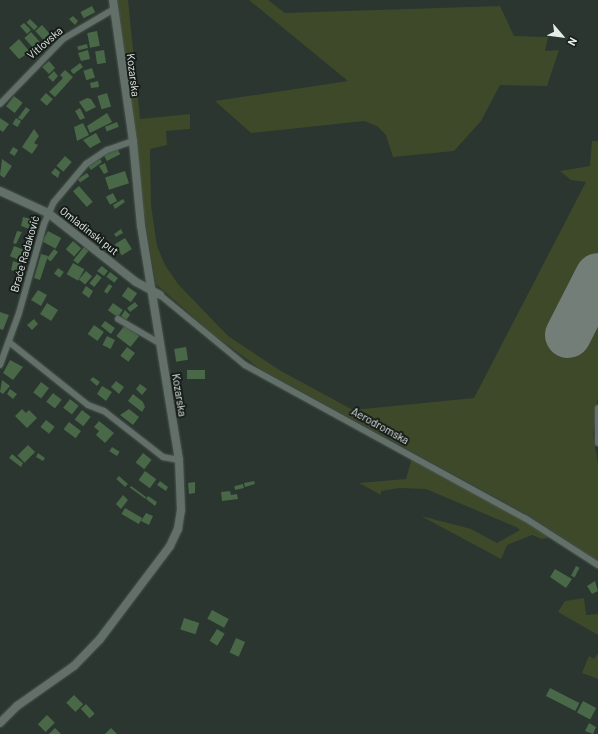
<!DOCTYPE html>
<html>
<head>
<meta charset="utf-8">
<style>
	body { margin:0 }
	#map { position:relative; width:598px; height:734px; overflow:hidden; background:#2a362f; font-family:Barlow,sans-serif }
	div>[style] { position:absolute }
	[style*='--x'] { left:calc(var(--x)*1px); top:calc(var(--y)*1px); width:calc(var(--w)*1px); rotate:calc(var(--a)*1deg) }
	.green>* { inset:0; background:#3e4929 }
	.runway>* { height:46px; margin:-23px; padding:0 23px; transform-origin:23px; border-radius:23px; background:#747e79 }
	.building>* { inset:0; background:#496847; transform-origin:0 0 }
	.roads { filter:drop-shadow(0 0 1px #49534e) drop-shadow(0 0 1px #49534e) }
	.minor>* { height:6px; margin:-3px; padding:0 3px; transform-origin:3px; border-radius:3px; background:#637069 }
	.tertiary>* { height:8px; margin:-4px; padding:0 4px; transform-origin:4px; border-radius:4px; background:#637069 }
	span { translate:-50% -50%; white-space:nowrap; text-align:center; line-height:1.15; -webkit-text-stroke:4px #161c19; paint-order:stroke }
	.street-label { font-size:11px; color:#e6ede9 }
	.north { position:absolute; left:542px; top:16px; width:40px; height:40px; -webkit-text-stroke:3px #161c19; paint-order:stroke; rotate:118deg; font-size:11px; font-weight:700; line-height:16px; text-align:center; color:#e6ede9 }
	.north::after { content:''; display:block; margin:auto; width:14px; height:18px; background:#e6ede9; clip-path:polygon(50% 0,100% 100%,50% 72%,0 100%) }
</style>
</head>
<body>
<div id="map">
	<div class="green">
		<i style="clip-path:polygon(116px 0,128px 0,140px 119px,190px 114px,190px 129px,166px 131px,167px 145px,150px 149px,151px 205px,157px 246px,165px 265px,178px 284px,228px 336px,281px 371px,353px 410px,474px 398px,586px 182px,571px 180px,560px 171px,590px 166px,592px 141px,598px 141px,598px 398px,593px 435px,598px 464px,598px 561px,530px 516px,259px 368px,214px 335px,156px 284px,137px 171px)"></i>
		<i style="clip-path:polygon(249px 0,268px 0,285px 13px,500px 6px,514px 36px,548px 37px,545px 51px,559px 50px,547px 86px,500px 85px,481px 121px,454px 151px,393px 157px,386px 135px,377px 126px,364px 121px,251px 133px,215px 101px,348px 81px)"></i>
		<i style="clip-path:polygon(412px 458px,522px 518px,552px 537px,542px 539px,532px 535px,507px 545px,501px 559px,421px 516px,471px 529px,497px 543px,520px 530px,516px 527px,426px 489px,400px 488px,381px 491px,381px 495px,359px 483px,406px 479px)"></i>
		<i style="clip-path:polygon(584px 598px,586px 615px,598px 614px,598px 635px,558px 612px,565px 601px)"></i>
		<i style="clip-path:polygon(598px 653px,598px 679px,582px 673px,589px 656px,594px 659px)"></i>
	</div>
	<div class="runway">
		<i style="--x:568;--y:335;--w:66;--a:-63"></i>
	</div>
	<div class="building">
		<i style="left:92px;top:6px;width:7px;height:13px;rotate:63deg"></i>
		<i style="clip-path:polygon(73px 16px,78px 21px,75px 25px,69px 19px)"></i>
		<i style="left:30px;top:19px;width:11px;height:5px;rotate:45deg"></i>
		<i style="clip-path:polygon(24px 23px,31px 30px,27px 34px,20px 26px)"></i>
		<i style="left:42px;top:25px;width:12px;height:9px;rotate:48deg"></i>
		<i style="left:97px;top:31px;width:15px;height:10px;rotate:79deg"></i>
		<i style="left:31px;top:32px;width:13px;height:9px;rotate:48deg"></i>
		<i style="clip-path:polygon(19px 39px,30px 52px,19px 59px,9px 48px)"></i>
		<i style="left:87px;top:44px;width:4px;height:10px;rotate:76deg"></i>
		<i style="clip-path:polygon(88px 50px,90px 59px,81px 61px,78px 53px)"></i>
		<i style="left:104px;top:50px;width:13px;height:9px;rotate:81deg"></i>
		<i style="clip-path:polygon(49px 61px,55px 68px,49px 74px,42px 67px)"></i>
		<i style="left:80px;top:63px;width:5px;height:12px;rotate:53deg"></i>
		<i style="left:92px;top:68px;width:10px;height:9px;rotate:73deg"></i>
		<i style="clip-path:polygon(65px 70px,73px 77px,55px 97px,49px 92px,63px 78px,60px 75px)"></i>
		<i style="clip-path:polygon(54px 71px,58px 76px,53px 82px,48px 77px)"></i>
		<i style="clip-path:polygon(98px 81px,99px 87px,91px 88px,90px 83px)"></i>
		<i style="left:46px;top:93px;width:9px;height:9px;rotate:41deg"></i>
		<i style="left:107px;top:93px;width:14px;height:10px;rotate:73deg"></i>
		<i style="left:14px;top:96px;width:11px;height:13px;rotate:38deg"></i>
		<i style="clip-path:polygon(87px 98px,91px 99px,96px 107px,86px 112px,79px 102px)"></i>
		<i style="clip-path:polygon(26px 107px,30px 110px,22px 120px,18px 118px)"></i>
		<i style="clip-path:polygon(80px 108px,85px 118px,80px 120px,75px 111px)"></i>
		<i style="clip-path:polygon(107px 113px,112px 122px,90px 133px,87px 126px)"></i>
		<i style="clip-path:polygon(0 118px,9px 124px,3px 132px,0 130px)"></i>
		<i style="left:16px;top:118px;width:6px;height:7px;rotate:31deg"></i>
		<i style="left:117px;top:122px;width:5px;height:13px;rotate:68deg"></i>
		<i style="clip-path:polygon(83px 123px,89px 135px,77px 141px,74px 127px)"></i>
		<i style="clip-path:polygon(34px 129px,39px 136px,34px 143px,38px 145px,32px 154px,22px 147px)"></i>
		<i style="clip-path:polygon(96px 133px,101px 142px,90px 148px,83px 140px)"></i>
		<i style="left:13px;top:147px;width:6px;height:7px;rotate:31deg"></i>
		<i style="left:117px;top:148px;width:7px;height:15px;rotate:63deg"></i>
		<i style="left:65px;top:156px;width:9px;height:13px;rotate:41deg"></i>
		<i style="clip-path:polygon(2px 159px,12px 166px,4px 178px,0 175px)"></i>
		<i style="clip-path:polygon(100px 159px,102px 162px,91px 170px,88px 166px)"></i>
		<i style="clip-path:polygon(105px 163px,108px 172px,104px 174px,99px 166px)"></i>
		<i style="clip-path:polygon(55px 168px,60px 172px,58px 178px,51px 173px)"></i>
		<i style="left:125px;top:171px;width:13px;height:21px;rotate:72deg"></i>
		<i style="left:87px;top:173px;width:4px;height:11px;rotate:56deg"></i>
		<i style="left:79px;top:186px;width:21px;height:8px;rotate:49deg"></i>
		<i style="left:113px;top:193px;width:9px;height:8px;rotate:63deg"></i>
		<i style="clip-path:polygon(123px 199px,125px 202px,115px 209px,113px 205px)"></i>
		<i style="clip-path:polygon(23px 217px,35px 220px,32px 230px,21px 226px)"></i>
		<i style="clip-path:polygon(121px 229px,123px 233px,116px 237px,114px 234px)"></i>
		<i style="clip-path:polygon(17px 231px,22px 232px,16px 244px,13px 243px)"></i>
		<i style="left:48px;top:231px;width:15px;height:12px;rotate:28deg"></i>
		<i style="left:125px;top:238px;width:13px;height:12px;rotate:58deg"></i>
		<i style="left:73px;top:241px;width:11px;height:11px;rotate:41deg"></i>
		<i style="left:14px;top:246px;width:11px;height:11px;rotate:22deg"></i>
		<i style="left:84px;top:247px;width:6px;height:17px;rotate:39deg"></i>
		<i style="left:54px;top:249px;width:5px;height:12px;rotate:37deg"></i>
		<i style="clip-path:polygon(41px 254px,48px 256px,40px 280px,34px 278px)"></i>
		<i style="clip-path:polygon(13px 261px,22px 264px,20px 273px,11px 270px)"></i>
		<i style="left:73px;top:263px;width:13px;height:13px;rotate:29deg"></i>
		<i style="clip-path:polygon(102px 266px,108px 271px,104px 276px,97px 271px)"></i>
		<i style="left:58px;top:268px;width:7px;height:7px;rotate:34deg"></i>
		<i style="left:86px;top:271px;width:8px;height:11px;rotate:40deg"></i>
		<i style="left:110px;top:272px;width:10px;height:6px;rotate:37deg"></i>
		<i style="left:97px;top:274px;width:6px;height:12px;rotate:39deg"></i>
		<i style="left:109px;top:284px;width:4px;height:9px;rotate:34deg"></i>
		<i style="clip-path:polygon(86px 286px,93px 291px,89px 298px,82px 293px)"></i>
		<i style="left:128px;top:287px;width:11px;height:11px;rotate:34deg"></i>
		<i style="clip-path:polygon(38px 290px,47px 295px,41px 306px,31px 300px)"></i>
		<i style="left:135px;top:302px;width:5px;height:10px;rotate:53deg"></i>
		<i style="left:47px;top:303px;width:13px;height:13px;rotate:32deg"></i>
		<i style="left:113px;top:303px;width:12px;height:9px;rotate:35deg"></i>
		<i style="clip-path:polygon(125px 310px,130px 315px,126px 320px,121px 316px)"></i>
		<i style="clip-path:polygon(0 312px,9px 315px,3px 330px,0 329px)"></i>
		<i style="clip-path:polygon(34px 319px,38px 324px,32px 330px,27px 325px)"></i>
		<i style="clip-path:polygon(105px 321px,115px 328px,111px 334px,101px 326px)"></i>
		<i style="left:94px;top:325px;width:12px;height:11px;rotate:35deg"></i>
		<i style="left:125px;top:325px;width:18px;height:14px;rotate:38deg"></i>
		<i style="left:107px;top:336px;width:9px;height:10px;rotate:27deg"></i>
		<i style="left:127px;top:347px;width:10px;height:11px;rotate:37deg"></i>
		<i style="left:186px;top:347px;width:13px;height:12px;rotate:81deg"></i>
		<i style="clip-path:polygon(10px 360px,23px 367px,13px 380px,3px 373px)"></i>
		<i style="left:205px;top:370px;width:9px;height:18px;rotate:90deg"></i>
		<i style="clip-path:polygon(93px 377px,100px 382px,97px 386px,90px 380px)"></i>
		<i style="clip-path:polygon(2px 380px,10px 386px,3px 394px,0 392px)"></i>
		<i style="clip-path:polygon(116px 381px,124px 387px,119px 394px,111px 387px)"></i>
		<i style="left:41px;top:382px;width:10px;height:13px;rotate:37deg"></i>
		<i style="clip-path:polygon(140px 384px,147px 389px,142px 395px,136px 389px)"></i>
		<i style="clip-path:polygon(102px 386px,112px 392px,106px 401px,97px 394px)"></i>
		<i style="clip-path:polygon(10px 389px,17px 394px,13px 399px,7px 394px)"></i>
		<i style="left:53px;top:393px;width:11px;height:11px;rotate:38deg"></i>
		<i style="clip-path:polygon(133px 394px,143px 402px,145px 407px,142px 412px,128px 401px)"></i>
		<i style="left:70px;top:399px;width:11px;height:11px;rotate:38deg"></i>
		<i style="clip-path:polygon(22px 409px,26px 413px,29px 410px,37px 418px,27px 428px,15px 416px)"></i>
		<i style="clip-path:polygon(129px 409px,139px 417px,133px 425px,120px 415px)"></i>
		<i style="left:82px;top:410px;width:11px;height:12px;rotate:38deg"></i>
		<i style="left:46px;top:420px;width:11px;height:9px;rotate:38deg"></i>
		<i style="clip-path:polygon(99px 421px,114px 433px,105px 443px,96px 435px,99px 431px,94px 427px)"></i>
		<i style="left:69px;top:422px;width:15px;height:9px;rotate:37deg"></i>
		<i style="left:28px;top:445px;width:10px;height:15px;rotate:45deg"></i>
		<i style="left:112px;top:447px;width:9px;height:5px;rotate:32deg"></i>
		<i style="clip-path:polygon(38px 453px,45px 458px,43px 461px,36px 457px)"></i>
		<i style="left:143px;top:453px;width:11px;height:12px;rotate:38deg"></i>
		<i style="clip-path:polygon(12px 454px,23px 463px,21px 467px,9px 458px)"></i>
		<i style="left:145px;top:471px;width:14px;height:11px;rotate:36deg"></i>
		<i style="left:119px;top:476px;width:12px;height:4px;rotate:42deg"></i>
		<i style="clip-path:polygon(160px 481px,168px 487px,166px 491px,157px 485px)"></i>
		<i style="clip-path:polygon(254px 481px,255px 484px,245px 487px,244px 483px)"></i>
		<i style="clip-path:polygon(195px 482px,195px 493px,189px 494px,188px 483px)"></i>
		<i style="left:243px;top:484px;width:4px;height:9px;rotate:76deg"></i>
		<i style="left:131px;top:486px;width:19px;height:2px;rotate:36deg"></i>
		<i style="clip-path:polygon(230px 491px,231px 495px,237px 494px,238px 499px,222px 501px,221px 492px)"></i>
		<i style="clip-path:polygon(123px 495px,128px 500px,121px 509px,116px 504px)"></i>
		<i style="clip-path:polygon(148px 496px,157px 502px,155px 506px,146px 499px)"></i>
		<i style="left:125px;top:508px;width:20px;height:7px;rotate:30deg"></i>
		<i style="clip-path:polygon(146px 513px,153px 516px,149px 525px,141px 521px)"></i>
		<i style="left:576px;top:566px;width:4px;height:11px;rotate:27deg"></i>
		<i style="clip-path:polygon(555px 569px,572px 579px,566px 588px,550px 577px)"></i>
		<i style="clip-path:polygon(595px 581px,598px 591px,592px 594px,587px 586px)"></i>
		<i style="left:212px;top:610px;width:19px;height:10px;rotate:28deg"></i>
		<i style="left:184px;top:618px;width:16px;height:12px;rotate:18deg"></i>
		<i style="left:217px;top:629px;width:9px;height:14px;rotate:32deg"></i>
		<i style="left:236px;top:638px;width:10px;height:16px;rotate:24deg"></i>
		<i style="left:550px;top:688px;width:33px;height:9px;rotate:27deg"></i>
		<i style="left:74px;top:695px;width:13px;height:11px;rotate:45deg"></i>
		<i style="left:583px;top:701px;width:15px;height:13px;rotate:28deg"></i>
		<i style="left:86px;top:704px;width:13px;height:7px;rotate:48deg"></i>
		<i style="left:47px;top:715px;width:11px;height:13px;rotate:45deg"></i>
		<i style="clip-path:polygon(589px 723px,596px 727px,593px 734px,585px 731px)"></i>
		<i style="clip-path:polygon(55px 728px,61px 734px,49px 734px)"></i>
		<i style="clip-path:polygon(111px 728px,117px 734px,105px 734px)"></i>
	</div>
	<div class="roads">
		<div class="minor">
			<i style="--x:0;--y:104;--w:91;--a:-45.9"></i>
			<i style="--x:63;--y:39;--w:59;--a:-30.5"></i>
			<i style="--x:160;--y:295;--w:110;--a:39.5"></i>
			<i style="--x:245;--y:365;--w:319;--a:28.7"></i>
			<i style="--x:525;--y:518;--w:87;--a:32.8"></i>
			<i style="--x:118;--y:319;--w:48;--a:30.3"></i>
			<i style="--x:9;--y:342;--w:101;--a:38.6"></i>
			<i style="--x:88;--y:405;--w:17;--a:21"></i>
			<i style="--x:104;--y:411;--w:75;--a:37.9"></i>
			<i style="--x:163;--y:457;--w:16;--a:11"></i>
			<i style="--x:0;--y:365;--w:55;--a:-69.9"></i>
			<i style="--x:19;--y:313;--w:92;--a:-74.3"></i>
			<i style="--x:44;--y:224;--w:24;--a:-66"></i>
			<i style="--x:54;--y:202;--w:50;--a:-49.9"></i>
			<i style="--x:86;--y:164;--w:25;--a:-34"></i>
			<i style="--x:107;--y:150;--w:28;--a:-19"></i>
			<i style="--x:598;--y:408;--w:35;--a:90"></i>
		</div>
		<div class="tertiary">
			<i style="--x:0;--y:191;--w:53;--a:24.6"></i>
			<i style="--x:48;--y:213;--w:112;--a:38.1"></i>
			<i style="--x:136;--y:282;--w:27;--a:28"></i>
			<i style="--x:0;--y:723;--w:24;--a:-45"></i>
			<i style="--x:17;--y:706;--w:70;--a:-35.1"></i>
			<i style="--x:74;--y:666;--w:37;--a:-46"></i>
			<i style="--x:100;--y:639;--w:116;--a:-53"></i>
			<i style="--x:170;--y:546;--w:19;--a:-65"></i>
			<i style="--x:178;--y:529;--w:19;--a:-81"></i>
			<i style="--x:181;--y:510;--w:50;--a:-92.3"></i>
			<i style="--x:179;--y:460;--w:237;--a:-99.2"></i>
			<i style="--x:141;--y:226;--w:85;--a:-95.4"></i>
			<i style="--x:133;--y:141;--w:142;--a:-98.1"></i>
		</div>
	</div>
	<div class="street-label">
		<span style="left:45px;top:43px;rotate:-41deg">Vitlovska</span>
		<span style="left:133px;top:75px;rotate:83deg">Kozarska</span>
		<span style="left:89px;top:231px;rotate:38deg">Omladinski put</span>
		<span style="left:25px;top:254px;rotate:-74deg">Braće Radaković</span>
		<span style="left:179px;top:395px;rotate:81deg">Kozarska</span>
		<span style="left:380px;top:426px;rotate:29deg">Aerodromska</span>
	</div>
	<div class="north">N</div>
</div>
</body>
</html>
